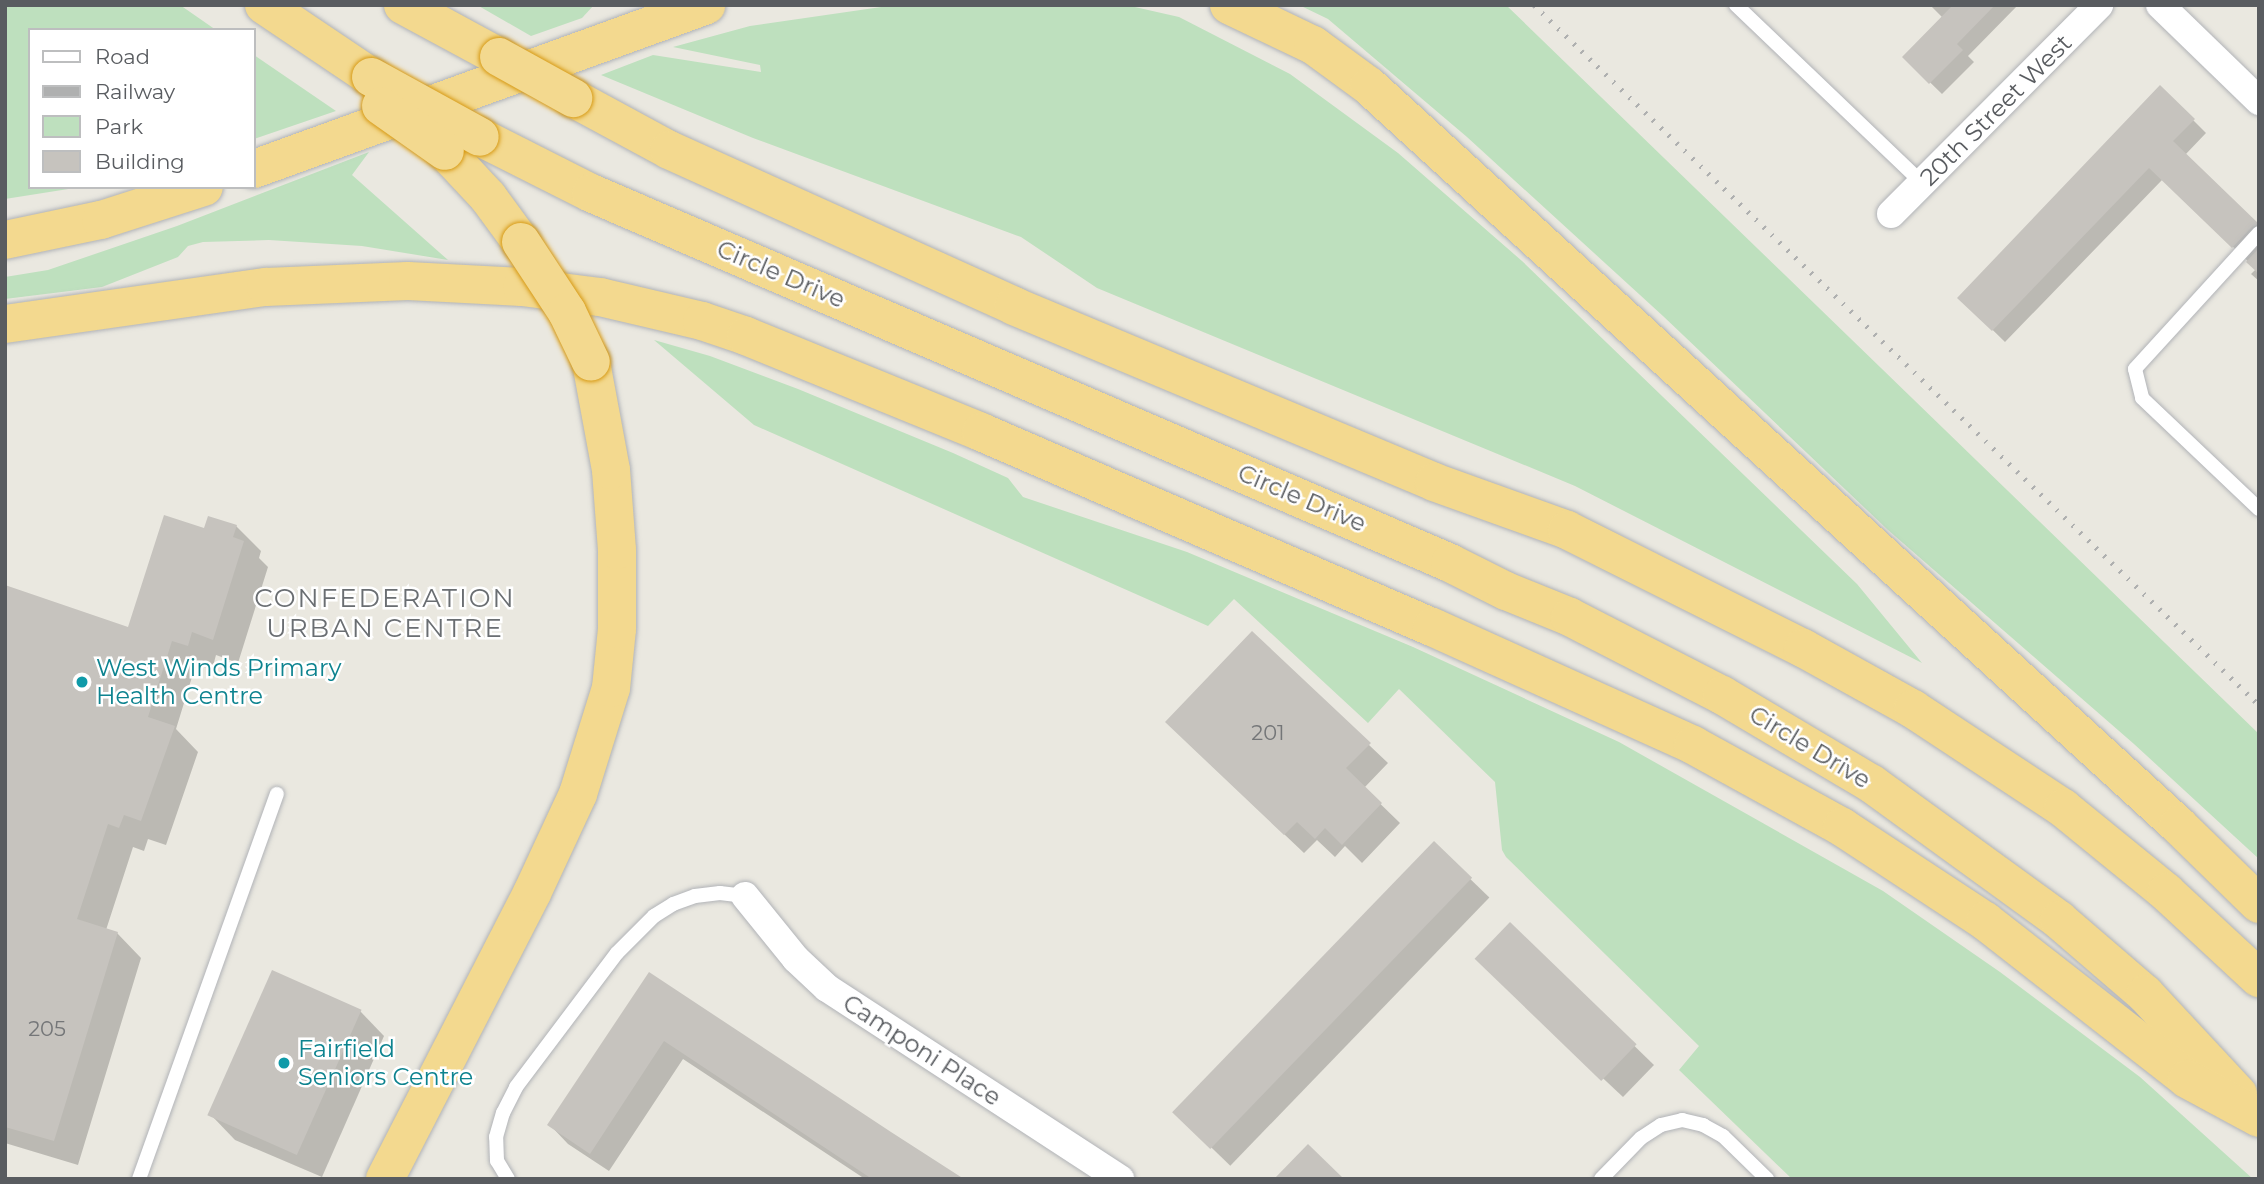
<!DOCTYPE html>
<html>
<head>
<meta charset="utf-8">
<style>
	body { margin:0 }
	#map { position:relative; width:2264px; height:1184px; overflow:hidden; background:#eae8e0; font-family:Montserrat,sans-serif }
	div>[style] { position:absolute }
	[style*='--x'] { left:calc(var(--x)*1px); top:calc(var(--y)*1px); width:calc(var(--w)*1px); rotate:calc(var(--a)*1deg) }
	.green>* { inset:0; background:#bee0be }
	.shadow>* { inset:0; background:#0003; transform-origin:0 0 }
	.building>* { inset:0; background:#c6c3be; transform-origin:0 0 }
	.roads { filter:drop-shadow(0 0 2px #b1b3b7) drop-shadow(0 0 2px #b1b3b7) }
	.lane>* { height:14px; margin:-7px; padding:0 7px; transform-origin:7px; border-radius:7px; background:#fff }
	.street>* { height:28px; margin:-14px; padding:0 14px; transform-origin:14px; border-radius:14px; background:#fff }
	.highway>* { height:38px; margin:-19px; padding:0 19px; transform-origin:19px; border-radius:19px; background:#f3d98f }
	.rail>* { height:5px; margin-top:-2.5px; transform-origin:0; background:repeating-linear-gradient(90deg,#afb0b0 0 2px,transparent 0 11px) }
	.bridges { filter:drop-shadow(0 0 2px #d79a14) drop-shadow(0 0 2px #d79a14) }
	.highway-bridge>* { height:38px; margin:-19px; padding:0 19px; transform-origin:19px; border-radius:19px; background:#f3d98f }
	.dots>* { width:19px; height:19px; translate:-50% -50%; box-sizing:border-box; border:4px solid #fff; border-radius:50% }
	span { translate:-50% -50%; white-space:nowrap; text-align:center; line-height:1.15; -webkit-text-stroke:5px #fff; paint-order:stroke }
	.number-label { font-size:21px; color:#747678 }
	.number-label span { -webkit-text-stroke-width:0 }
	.street-label { font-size:24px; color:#595c60 }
	.culture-label { font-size:24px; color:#0d838f }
	.left { translate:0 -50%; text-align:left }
	.neighbourhood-label { font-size:26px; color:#6a6e72; letter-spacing:2px }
	.frame { position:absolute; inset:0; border:7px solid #595c60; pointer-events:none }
	.legend { position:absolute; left:28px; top:28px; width:228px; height:161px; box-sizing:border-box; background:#fff; border:2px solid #bdbebf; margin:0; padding:9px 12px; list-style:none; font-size:21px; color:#595c60 }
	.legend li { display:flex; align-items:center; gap:14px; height:35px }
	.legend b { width:35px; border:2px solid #bdbebf }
</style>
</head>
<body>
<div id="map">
	<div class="green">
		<i style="clip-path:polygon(5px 5px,180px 5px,216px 30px,30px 30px,30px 187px,81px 187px,5px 199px)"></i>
		<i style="clip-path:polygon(477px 5px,594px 5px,582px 18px,531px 36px)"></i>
		<i style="clip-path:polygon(895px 5px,1126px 5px,1179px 17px,1290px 74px,1398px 153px,1522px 261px,1857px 584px,1922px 663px,1575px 486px,1097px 288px,1021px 237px,753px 138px,601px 75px,653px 55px,761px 72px,760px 65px,673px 47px,750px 26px)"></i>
		<i style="clip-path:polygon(1299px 5px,1506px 5px,2259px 734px,2259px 859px,2134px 744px,1888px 530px,1663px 316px,1467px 137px,1328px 19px)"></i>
		<i style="clip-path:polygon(254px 55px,336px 111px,254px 139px)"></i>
		<i style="clip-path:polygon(369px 152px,352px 175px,448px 260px,362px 246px,269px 240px,203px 242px,188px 246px,178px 257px,102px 287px,5px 299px,5px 277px,48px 270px,177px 226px)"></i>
		<i style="clip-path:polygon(654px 340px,710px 356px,798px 389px,953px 453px,1008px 478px,1023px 497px,1187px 552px,1413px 647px,1619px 742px,1883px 891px,2000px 972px,2140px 1077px,2253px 1179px,1792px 1179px,1679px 1070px,1699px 1046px,1506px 857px,1502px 850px,1495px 782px,1399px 689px,1368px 723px,1234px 599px,1208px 626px,754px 425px)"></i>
	</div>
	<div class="shadow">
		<i style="clip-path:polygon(1930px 5px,2018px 5px,1968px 56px,1974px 62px,1942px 94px,1904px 57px,1943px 18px)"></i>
		<i style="clip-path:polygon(2160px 87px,2206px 133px,2185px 155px,2259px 227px,2259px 281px,2251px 274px,2256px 269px,2163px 179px,2005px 342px,1960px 298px)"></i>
		<i style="clip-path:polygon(236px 526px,261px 551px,259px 558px,268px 567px,238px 663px,216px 655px,212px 670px,196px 664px,176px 729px,198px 752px,166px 845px,148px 839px,144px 851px,133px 847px,106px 930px,117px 933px,141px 958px,78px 1165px,5px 1143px,5px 875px,129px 629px)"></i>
		<i style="clip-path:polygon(1186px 741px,1369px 745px,1388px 763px,1364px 788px,1400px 823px,1362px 863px,1345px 846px,1335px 857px,1317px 840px,1304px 853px)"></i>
		<i style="left:1434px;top:844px;width:77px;height:373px;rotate:44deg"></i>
		<i style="clip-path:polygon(1510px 925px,1654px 1065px,1623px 1097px,1496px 978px)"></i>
		<i style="clip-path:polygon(649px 974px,954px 1179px,865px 1179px,683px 1059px,609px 1171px,568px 1144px,550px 1125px)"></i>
		<i style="clip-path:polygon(360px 1011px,384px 1036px,322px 1177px,235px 1140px,211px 1115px)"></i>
	</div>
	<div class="building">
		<i style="clip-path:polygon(1953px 5px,1995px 5px,1957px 44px,1963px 50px,1929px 84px,1902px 57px)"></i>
		<i style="clip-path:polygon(2160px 85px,2195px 119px,2173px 141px,2259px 224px,2252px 227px,2232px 248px,2149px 168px,1992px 331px,1957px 298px)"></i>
		<i style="clip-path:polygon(2259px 248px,2259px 274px,2246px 262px)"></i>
		<i style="clip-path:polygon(164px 515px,204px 528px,208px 516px,237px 525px,233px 537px,244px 541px,213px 640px,192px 632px,188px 646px,172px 641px,148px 717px,175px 726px,141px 821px,124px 815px,119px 828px,108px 824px,77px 919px,118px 932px,54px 1141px,5px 1127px,5px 585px,128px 627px)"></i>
		<i style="clip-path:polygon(1252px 631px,1371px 743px,1346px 768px,1382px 803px,1342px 845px,1325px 828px,1315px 839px,1297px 822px,1284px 835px,1165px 722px)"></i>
		<i style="left:1434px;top:841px;width:53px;height:377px;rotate:44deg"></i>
		<i style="left:1510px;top:922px;width:176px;height:51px;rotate:44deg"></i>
		<i style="left:272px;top:970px;width:98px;height:159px;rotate:24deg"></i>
		<i style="clip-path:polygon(649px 972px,891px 1132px,964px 1179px,872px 1179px,664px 1041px,590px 1154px,547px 1125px)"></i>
		<i style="clip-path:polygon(1308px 1144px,1344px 1179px,1274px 1179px)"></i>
	</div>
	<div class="roads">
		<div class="lane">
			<i style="--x:1736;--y:5;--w:259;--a:43.7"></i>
			<i style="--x:2259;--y:233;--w:184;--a:132.4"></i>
			<i style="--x:2135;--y:369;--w:30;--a:76"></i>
			<i style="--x:2142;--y:398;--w:161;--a:43.5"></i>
			<i style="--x:139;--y:1179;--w:409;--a:-70.3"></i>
			<i style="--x:508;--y:1179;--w:21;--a:-121"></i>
			<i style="--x:497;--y:1161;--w:24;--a:-92"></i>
			<i style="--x:496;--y:1137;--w:25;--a:-74"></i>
			<i style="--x:503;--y:1113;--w:29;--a:-63"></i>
			<i style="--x:516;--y:1087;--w:168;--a:-53"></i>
			<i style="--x:617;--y:953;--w:52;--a:-45"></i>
			<i style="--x:654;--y:916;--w:22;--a:-32"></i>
			<i style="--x:673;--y:904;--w:23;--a:-20"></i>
			<i style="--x:695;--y:896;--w:25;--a:-7"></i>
			<i style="--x:720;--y:893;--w:25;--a:7"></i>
			<i style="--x:1601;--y:1179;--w:57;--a:-45.7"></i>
			<i style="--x:1641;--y:1138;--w:24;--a:-33"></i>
			<i style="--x:1661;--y:1125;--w:22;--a:-13"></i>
			<i style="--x:1682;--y:1120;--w:22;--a:13"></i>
			<i style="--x:1703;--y:1125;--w:23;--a:29"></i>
			<i style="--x:1723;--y:1136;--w:62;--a:44.3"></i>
		</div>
		<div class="street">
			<i style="--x:2160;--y:5;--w:138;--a:44.1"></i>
			<i style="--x:1891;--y:214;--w:295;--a:-45.1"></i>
			<i style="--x:745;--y:896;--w:81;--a:51"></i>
			<i style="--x:796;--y:959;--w:42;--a:43.1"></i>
			<i style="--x:827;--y:988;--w:350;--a:33.1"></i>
		</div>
		<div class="highway">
			<i style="--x:264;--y:5;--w:129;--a:33.9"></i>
			<i style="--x:403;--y:5;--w:109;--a:28.4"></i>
			<i style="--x:1229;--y:5;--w:93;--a:25.5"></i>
			<i style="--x:1313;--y:45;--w:69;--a:36.2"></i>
			<i style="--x:1369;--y:86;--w:1096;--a:42.41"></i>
			<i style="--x:2178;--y:825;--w:113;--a:44.3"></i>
			<i style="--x:573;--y:98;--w:109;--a:28.4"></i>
			<i style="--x:669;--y:150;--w:379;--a:24.3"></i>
			<i style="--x:1014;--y:306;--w:455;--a:22.7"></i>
			<i style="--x:1434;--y:482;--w:141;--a:19.8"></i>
			<i style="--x:1567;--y:530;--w:264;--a:26.6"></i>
			<i style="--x:1803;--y:648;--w:126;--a:29"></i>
			<i style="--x:1913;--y:709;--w:180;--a:33.4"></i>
			<i style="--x:2063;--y:808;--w:133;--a:39.2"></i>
			<i style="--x:2166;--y:892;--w:127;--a:42.8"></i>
			<i style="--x:480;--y:137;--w:124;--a:26.8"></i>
			<i style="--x:591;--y:193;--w:935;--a:23.3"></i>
			<i style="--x:1450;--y:563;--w:63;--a:26.6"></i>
			<i style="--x:1506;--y:591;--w:69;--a:22.1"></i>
			<i style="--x:1570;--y:617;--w:171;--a:27.2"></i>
			<i style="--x:1722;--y:695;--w:174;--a:30.7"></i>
			<i style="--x:1872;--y:784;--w:231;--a:36"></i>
			<i style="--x:2059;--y:920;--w:113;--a:40.7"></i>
			<i style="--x:2145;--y:994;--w:137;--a:47.1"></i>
			<i style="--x:445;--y:151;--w:63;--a:46.9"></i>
			<i style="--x:488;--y:197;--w:56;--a:53.7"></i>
			<i style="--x:254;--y:169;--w:481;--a:-19.9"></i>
			<i style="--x:5;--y:240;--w:98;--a:-11.8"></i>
			<i style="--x:101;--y:220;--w:108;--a:-17.8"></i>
			<i style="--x:5;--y:324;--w:264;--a:-8.1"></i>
			<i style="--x:266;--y:287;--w:142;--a:-2.4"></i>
			<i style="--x:408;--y:281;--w:114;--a:3"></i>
			<i style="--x:522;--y:287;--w:79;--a:7.3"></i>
			<i style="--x:600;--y:297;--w:105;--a:13.2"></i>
			<i style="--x:702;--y:321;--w:46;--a:18.8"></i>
			<i style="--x:746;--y:336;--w:254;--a:22.2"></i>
			<i style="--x:981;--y:432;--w:491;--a:23.4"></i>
			<i style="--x:1432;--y:627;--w:286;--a:24.3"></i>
			<i style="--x:1693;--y:745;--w:170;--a:28.8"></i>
			<i style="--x:1842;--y:827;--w:171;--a:33.3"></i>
			<i style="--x:1985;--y:921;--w:256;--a:38"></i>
			<i style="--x:2187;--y:1079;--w:82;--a:28.4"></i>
			<i style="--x:385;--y:1179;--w:322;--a:-62.8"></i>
			<i style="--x:532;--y:893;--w:109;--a:-65.1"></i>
			<i style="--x:578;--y:794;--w:111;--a:-72.7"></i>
			<i style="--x:611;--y:688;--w:59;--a:-84.2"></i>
			<i style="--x:617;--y:629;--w:79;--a:-90"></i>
			<i style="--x:617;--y:550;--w:80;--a:-94.3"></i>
			<i style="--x:611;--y:470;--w:110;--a:-100.5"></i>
		</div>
	</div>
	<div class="rail">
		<i style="--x:1534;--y:5;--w:1008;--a:43.99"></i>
	</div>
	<div class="bridges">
		<div class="highway-bridge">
			<i style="--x:499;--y:57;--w:85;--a:29"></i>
			<i style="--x:371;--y:77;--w:124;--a:28.8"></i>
			<i style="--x:381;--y:106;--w:78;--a:35.1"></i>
			<i style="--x:521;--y:242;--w:84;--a:56.7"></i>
			<i style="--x:567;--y:312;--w:55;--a:64.4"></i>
		</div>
	</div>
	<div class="dots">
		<i style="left:82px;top:682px;background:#0f9aa8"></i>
		<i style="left:284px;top:1063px;background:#0f9aa8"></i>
	</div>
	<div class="number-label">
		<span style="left:1268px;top:733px">201</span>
		<span style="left:47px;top:1029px">205</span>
	</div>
	<div class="street-label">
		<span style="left:1996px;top:110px;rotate:-45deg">20th Street West</span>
		<span style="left:781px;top:274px;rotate:23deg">Circle Drive</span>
		<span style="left:1302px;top:498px;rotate:23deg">Circle Drive</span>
		<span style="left:1810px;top:747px;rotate:31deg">Circle Drive</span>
		<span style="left:922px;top:1050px;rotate:33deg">Camponi Place</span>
	</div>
	<div class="culture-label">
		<span class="left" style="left:96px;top:682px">West Winds Primary<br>Health Centre</span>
		<span class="left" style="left:298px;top:1063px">Fairfield<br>Seniors Centre</span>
	</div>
	<div class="neighbourhood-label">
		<span style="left:385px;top:614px">CONFEDERATION<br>URBAN CENTRE</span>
	</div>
	<div class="frame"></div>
	<ul class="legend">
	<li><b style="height:9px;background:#fff"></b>Road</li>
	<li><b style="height:9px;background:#afb0b0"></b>Railway</li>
	<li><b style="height:19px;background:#bee0be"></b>Park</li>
	<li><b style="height:19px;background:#c6c3be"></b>Building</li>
	</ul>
</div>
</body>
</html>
